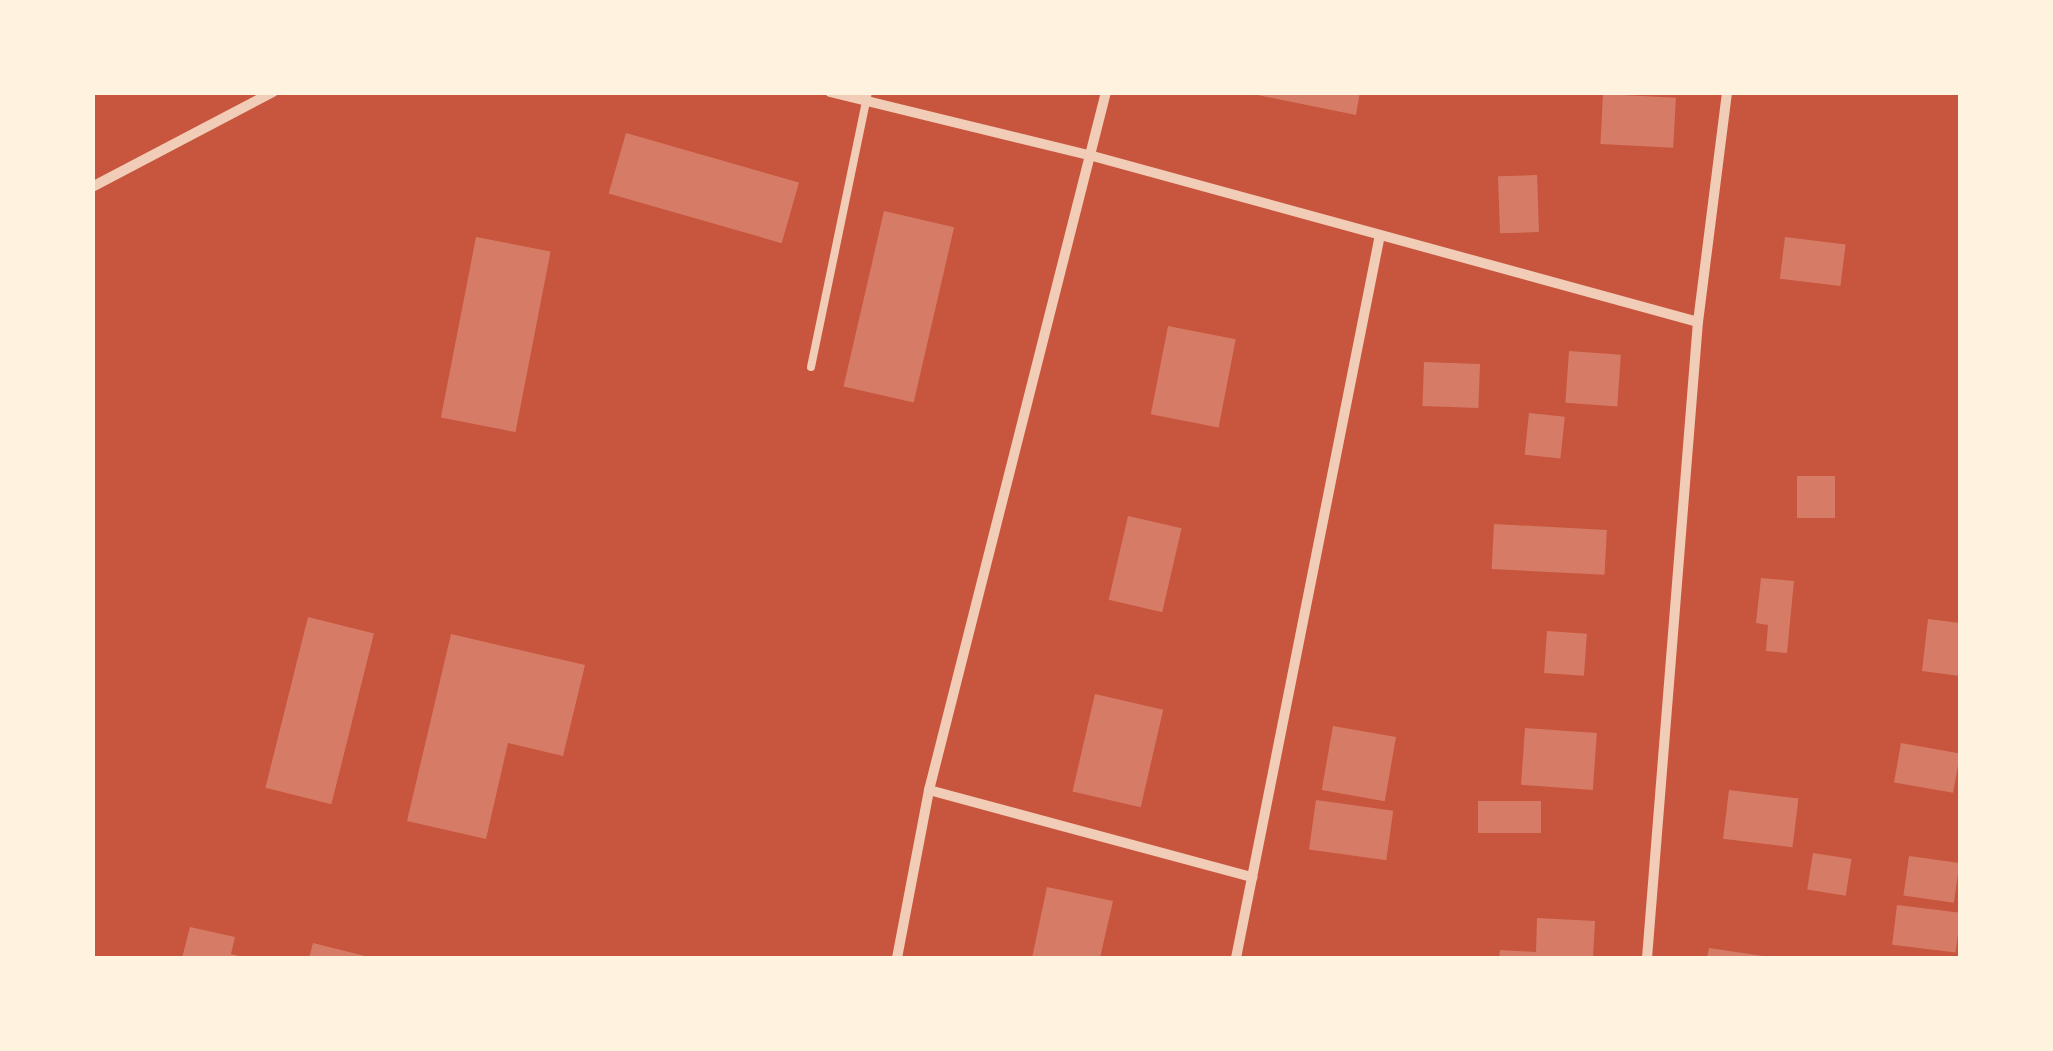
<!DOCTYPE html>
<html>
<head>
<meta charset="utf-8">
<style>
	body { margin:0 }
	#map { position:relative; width:2053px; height:1051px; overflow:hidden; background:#c8553d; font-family:Lato,sans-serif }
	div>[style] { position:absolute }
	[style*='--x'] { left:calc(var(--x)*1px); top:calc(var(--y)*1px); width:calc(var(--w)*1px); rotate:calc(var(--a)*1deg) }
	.building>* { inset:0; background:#d67c66; transform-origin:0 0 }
	.service>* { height:8px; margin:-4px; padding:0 4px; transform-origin:4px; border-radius:4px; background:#f1ccb7 }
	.minor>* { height:10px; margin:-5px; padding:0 5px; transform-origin:5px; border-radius:5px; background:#f1ccb7 }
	span { translate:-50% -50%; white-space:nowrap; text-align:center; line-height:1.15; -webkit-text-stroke:8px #fff3e0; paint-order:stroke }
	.frame { position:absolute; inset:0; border:95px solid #fff3e0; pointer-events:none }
</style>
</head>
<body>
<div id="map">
	<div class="building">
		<i style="clip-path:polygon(1243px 92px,1360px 92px,1356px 115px)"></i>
		<i style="left:1603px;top:94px;width:73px;height:50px;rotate:3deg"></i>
		<i style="left:626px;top:133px;width:180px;height:63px;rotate:16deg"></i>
		<i style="left:1537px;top:175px;width:57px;height:39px;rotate:88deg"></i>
		<i style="left:884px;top:211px;width:72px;height:180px;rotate:13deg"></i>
		<i style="left:476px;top:237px;width:76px;height:184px;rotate:11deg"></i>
		<i style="left:1785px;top:237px;width:61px;height:42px;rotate:7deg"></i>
		<i style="left:1168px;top:326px;width:69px;height:90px;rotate:11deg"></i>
		<i style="left:1569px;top:351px;width:52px;height:52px;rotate:4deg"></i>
		<i style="left:1424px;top:362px;width:56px;height:44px;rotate:2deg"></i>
		<i style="left:1529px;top:413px;width:36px;height:42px;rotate:6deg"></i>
		<i style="left:1797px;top:476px;width:38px;height:42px"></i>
		<i style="left:1128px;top:516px;width:55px;height:86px;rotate:13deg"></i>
		<i style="left:1494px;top:524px;width:113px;height:45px;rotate:3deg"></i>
		<i style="clip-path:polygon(1761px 578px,1794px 581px,1787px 653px,1766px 651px,1768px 625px,1756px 623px)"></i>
		<i style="left:308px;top:617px;width:68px;height:176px;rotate:14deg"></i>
		<i style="clip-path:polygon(1928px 619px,1960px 623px,1960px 676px,1922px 671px)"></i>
		<i style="left:1547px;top:631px;width:40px;height:42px;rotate:4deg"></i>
		<i style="clip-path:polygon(451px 634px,585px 665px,563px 756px,508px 743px,486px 839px,407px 821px)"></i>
		<i style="left:1095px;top:694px;width:70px;height:100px;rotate:13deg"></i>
		<i style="left:1333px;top:726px;width:64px;height:65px;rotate:10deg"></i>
		<i style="left:1525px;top:728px;width:72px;height:57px;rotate:4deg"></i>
		<i style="left:1901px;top:743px;width:60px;height:40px;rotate:10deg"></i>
		<i style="left:1729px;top:790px;width:70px;height:49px;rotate:7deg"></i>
		<i style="left:1316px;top:800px;width:78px;height:50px;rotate:8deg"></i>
		<i style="left:1478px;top:801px;width:63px;height:32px"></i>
		<i style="left:1813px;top:853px;width:39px;height:37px;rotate:9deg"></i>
		<i style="left:1909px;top:856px;width:51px;height:40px;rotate:8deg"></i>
		<i style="clip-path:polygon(1047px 887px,1113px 901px,1100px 958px,1032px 958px)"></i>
		<i style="left:1897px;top:905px;width:64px;height:40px;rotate:7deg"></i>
		<i style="clip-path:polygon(1537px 918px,1595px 921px,1593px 958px,1499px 958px,1500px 950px,1536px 952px)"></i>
		<i style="clip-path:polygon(190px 927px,235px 937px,231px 954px,246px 958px,182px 958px)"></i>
		<i style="clip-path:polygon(313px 943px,369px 957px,369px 958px,309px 958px)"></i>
		<i style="clip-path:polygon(1709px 948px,1763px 956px,1763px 958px,1707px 958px)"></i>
	</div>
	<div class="service">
		<i style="--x:811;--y:367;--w:281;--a:-78.3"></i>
	</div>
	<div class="minor">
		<i style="--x:830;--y:92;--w:267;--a:13.7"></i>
		<i style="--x:1089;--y:155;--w:631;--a:15.33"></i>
		<i style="--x:92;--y:187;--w:204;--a:-27.7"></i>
		<i style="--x:929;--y:790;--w:335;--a:15.1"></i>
		<i style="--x:897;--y:958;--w:171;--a:-79.2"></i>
		<i style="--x:929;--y:790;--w:720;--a:-75.77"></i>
		<i style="--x:1236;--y:958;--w:737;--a:-78.74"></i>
		<i style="--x:1647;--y:958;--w:638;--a:-85.42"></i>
		<i style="--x:1698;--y:322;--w:232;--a:-82.8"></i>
	</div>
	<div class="frame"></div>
</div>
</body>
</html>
